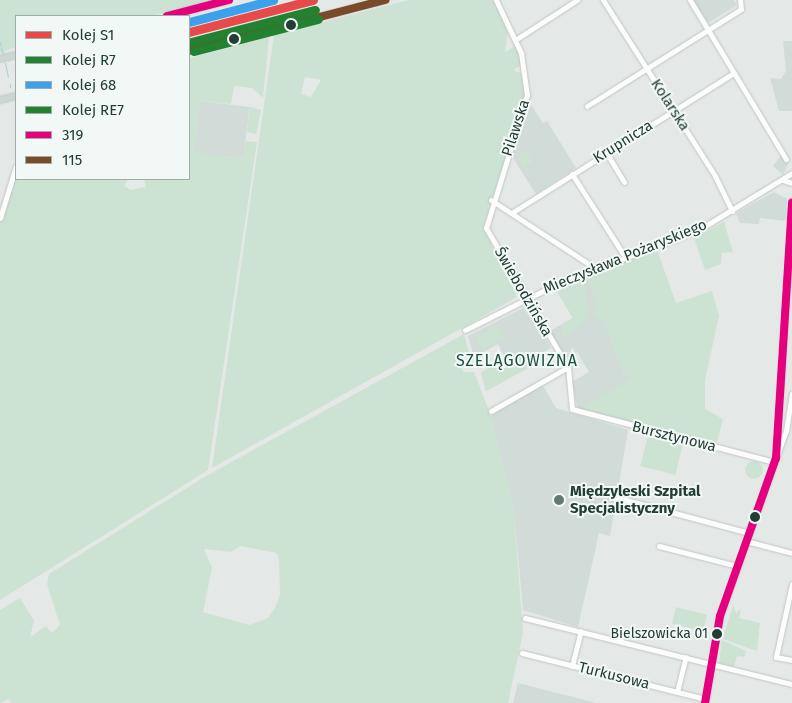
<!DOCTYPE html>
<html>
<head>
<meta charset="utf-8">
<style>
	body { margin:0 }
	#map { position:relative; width:792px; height:703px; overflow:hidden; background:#e4e9e7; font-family:"Fira Sans",sans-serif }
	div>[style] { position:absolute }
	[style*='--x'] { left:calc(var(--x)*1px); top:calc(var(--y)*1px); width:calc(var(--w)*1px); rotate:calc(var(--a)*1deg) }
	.built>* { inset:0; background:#d1dbd7; transform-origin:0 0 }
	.green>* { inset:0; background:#cce2d3; transform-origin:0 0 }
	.round { border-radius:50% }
	.stream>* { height:1px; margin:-0.5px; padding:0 0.5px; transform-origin:0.5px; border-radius:0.5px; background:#a4d0d8 }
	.roads { filter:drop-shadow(0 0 1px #c1c6c4) drop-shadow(0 0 1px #c1c6c4) }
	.minor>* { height:5px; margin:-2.5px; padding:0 2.5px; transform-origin:2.5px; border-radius:2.5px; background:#fbfcfb }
	.major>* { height:6px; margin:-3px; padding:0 3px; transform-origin:3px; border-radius:3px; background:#cdd5d3 }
	.bus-1>* { height:8px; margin:-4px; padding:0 4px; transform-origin:4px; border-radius:4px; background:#e5007d }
	.bus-2>* { height:8px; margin:-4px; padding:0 4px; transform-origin:4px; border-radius:4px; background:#7a4b2a }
	.rail-1>* { height:9px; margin:-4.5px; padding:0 4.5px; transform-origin:4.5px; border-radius:4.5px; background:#e74a4a }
	.rail-2>* { height:9px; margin:-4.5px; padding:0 4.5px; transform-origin:4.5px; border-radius:4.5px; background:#238132 }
	.rail-3>* { height:9px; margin:-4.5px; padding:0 4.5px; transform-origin:4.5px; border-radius:4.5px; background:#3da0ea }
	.rail-4>* { height:9px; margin:-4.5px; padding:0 4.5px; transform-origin:4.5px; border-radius:4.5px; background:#238132 }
	.dots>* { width:14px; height:14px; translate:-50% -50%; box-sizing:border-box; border:2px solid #f2f8f5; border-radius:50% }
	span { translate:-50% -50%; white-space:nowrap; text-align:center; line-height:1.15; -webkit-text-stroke:4px #f2f8f5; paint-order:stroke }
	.bus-label { font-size:14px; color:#213d36 }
	.right { translate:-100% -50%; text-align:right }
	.street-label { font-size:15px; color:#213d36 }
	.poi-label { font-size:15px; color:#213d36; font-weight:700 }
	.left { translate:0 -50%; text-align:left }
	.neighbourhood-label { font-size:16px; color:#1d4f43; letter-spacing:1px }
	.legend { position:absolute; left:15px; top:15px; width:175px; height:165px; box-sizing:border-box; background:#f2f8f5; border:1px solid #9eada9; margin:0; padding:6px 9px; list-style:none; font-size:15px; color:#213d36 }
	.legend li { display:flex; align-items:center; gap:10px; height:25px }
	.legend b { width:25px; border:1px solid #9eada9 }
</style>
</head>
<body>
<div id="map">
	<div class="built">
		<i style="clip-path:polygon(693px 0,733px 0,737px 5px,708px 23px)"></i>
		<i style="clip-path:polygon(783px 41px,792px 41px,792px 111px,779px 111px,770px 78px,781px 79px,786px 71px)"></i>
		<i style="left:200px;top:101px;width:50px;height:52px;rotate:7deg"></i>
		<i style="clip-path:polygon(531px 105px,543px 123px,547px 121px,576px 168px,536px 194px,511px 155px)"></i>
		<i style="clip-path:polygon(782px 154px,790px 160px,783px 175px,773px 166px)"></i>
		<i style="clip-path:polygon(774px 192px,787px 199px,786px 221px,760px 218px,759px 224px,740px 223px,736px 213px)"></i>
		<i style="clip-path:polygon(587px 276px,624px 374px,634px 378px,578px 410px,572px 382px,589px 372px,577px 352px,566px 358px,548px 332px,573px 318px,555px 288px)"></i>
		<i style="clip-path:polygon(527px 306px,551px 348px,534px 357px,537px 363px,486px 391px,481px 373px,505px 358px,498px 344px,474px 357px,468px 336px)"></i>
		<i style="clip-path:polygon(542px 384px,556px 408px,628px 430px,610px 536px,599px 533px,578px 627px,523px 610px,514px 512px,491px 416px)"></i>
		<i style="clip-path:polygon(518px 683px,597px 703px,513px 703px)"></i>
	</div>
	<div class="green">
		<i style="clip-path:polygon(0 0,212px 0,151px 16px,16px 16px,16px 47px,0 53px)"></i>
		<i style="clip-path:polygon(evenodd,409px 0,493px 0,508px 32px,505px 52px,515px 46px,523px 64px,513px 70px,524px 75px,524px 101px,483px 227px,517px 297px,212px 468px,274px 35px,409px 0,305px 77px,321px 80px,311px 97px,301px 94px,305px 77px)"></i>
		<i style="clip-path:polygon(269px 37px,263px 98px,252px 88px,234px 86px,231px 104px,200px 101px,194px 152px,243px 159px,246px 141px,257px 142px,208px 470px,0 600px,0 220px,16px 171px,16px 179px,128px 179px,124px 186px,131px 190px,146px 187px,144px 179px,189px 179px,189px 58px)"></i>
		<i style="clip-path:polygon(250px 107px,261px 110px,256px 134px,247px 132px)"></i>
		<i style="clip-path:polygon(526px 148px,533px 161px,524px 168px,518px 159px)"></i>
		<i style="clip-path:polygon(724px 222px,733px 252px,722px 253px,721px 264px,705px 270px,694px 238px)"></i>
		<i style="clip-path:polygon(657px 250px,676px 303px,712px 291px,719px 316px,705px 380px,705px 409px,723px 419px,716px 446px,578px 410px,633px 378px,624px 374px,604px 321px,593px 317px,597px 303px,587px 276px)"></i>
		<i style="clip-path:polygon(583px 277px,589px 310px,583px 322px,562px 339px,562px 324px,573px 318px,555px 288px)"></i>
		<i style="left:498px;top:325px;width:14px;height:26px;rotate:60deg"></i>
		<i style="clip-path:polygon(evenodd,464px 334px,469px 353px,456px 360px,464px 372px,474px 372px,491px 416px,514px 512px,523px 633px,508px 703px,11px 703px,9px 699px,0 703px,0 610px,20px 598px,34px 621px,30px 637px,46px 626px,52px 633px,60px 625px,47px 584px,49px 574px,206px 476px,464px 334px,240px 546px,277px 553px,279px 561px,280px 595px,275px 608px,268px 618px,249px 625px,203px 612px,212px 568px,204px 549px,231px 552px,240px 546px)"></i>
		<i style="clip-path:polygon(519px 350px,528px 368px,486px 391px,481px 373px)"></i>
		<i style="left:648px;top:435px;width:36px;height:32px;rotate:14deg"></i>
		<i class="round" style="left:745px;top:461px;width:18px;height:18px"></i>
		<i style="clip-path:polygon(733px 605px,736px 613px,741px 608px,739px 618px,760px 623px,757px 651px,723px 639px)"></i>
		<i style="left:676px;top:607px;width:32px;height:17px;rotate:14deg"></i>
		<i style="clip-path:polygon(722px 640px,746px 651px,744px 657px,737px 656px,734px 667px,719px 663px)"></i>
	</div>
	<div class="stream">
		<i style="--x:0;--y:42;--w:4;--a:76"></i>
		<i style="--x:1;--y:48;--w:6;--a:72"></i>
		<i style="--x:5;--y:63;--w:14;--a:78"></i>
		<i style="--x:10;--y:84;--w:3;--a:90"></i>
	</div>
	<div class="roads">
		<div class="minor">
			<i style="--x:496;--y:0;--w:59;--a:64.7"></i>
			<i style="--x:521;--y:53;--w:42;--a:81.9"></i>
			<i style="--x:527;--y:95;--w:139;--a:107.1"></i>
			<i style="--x:486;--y:228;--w:161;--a:59.5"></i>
			<i style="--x:568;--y:367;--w:42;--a:84.6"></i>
			<i style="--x:572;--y:409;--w:209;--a:14.7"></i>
			<i style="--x:603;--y:0;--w:209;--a:57.5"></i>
			<i style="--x:715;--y:176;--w:39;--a:64"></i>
			<i style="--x:690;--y:0;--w:186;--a:58.9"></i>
			<i style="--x:515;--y:40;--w:74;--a:-32.8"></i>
			<i style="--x:587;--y:106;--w:182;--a:-32.2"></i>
			<i style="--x:741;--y:9;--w:9;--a:-96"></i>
			<i style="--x:606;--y:152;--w:35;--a:59"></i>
			<i style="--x:572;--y:174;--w:98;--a:57.4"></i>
			<i style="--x:783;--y:180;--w:9;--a:18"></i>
			<i style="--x:491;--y:200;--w:124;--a:33.2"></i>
			<i style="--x:513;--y:212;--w:261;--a:-32.2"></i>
			<i style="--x:0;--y:218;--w:54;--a:-72.9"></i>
			<i style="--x:465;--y:330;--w:110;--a:-26.6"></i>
			<i style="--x:563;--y:281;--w:143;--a:-20.5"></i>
			<i style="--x:697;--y:231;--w:111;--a:-31.4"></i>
			<i style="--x:491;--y:411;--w:89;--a:-29.7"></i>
			<i style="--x:776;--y:458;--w:29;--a:-70"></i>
			<i style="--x:786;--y:431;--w:38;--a:-81"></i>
			<i style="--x:611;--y:496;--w:143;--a:15"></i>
			<i style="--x:746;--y:541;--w:48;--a:14.6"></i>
			<i style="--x:659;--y:546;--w:81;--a:14.4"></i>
			<i style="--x:792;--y:584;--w:75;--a:102.4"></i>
			<i style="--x:776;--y:657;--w:16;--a:11"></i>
			<i style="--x:525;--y:618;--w:275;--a:13.9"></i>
			<i style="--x:522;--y:653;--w:189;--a:14.1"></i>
			<i style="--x:572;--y:666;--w:36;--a:-76"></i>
			<i style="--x:677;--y:692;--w:36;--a:-76"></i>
			<i style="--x:705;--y:703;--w:88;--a:-80.2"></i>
			<i style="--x:720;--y:616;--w:168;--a:-70.5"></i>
			<i style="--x:776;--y:458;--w:256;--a:-86.4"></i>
		</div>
		<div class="major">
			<i style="--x:167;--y:16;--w:64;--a:-14.5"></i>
			<i style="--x:189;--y:51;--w:203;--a:-14.6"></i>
			<i style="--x:0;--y:59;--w:16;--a:-14"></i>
			<i style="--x:0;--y:100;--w:16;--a:-14"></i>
		</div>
	</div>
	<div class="bus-1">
		<i style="--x:167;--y:16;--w:64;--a:-14.5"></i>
		<i style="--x:705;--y:703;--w:88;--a:-80.2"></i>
		<i style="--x:720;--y:616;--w:168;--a:-70.5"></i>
		<i style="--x:776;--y:458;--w:256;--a:-86.4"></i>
	</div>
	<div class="bus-2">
		<i style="--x:189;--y:51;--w:203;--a:-14.6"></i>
	</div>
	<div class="rail-1">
		<i style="--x:189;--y:32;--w:128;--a:-14.5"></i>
	</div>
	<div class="rail-2">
		<i style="--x:191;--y:42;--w:128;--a:-14.5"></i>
	</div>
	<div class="rail-3">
		<i style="--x:189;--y:22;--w:87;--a:-14.7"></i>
	</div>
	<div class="rail-4">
		<i style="--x:194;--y:51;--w:128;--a:-14.5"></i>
	</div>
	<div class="dots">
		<i style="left:291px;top:25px;background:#213d36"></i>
		<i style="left:234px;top:39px;background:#213d36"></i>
		<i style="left:559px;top:500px;background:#657974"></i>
		<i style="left:755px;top:517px;background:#213d36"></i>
		<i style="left:717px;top:634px;background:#213d36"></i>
	</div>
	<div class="bus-label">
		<span class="right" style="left:708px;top:634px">Bielszowicka 01</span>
	</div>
	<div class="street-label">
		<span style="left:670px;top:105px;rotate:57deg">Kolarska</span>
		<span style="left:516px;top:128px;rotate:-72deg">Pilawska</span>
		<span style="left:623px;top:142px;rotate:-32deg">Krupnicza</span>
		<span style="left:625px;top:257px;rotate:-22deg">Mieczysława Pożaryskiego</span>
		<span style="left:523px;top:292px;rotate:60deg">Świebodzińska</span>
		<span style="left:674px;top:437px;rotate:14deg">Bursztynowa</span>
		<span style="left:614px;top:676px;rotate:14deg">Turkusowa</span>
	</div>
	<div class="poi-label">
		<span class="left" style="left:570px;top:500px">Międzyleski Szpital<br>Specjalistyczny</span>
	</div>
	<div class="neighbourhood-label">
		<span style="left:517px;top:361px">SZELĄGOWIZNA</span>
	</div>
	<ul class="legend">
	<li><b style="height:6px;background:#e74a4a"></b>Kolej S1</li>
	<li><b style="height:6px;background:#238132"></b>Kolej R7</li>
	<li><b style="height:6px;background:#3da0ea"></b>Kolej 68</li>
	<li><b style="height:6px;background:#238132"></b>Kolej RE7</li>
	<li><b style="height:6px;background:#e5007d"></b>319</li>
	<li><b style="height:6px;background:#7a4b2a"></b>115</li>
	</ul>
</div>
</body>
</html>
